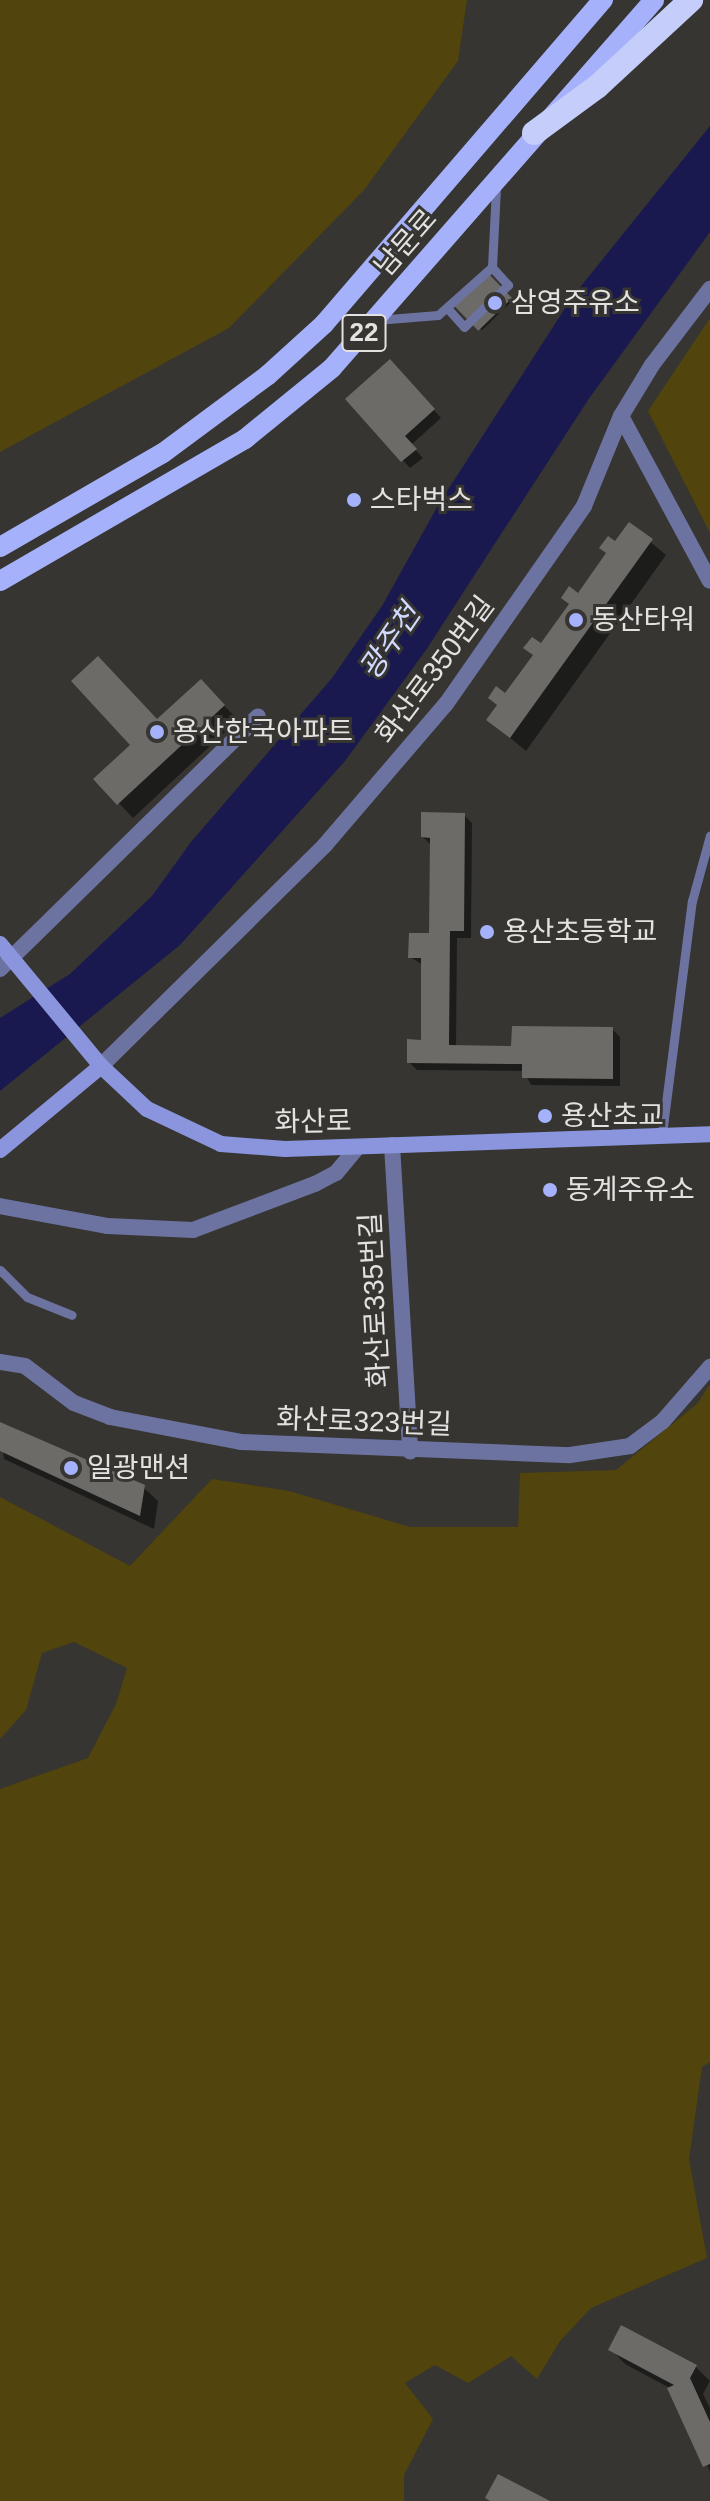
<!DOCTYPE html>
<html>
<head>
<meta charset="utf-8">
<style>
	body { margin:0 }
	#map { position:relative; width:710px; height:2501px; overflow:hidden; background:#363531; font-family:Helvetica,"Noto Sans KR",sans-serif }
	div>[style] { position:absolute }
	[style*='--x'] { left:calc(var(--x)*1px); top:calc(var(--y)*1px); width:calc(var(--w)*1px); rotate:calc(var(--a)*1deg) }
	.green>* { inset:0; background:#51440c }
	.water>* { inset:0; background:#19194f }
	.shadow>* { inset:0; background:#0007; transform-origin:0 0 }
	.building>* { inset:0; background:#6c6b67; transform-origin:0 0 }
	.lane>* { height:9px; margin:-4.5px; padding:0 4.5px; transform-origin:4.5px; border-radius:4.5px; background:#6c73a0 }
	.street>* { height:16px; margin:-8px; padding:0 8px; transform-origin:8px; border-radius:8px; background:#6c73a0 }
	.secondary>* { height:16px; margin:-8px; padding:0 8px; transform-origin:8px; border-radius:8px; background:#8a95dd }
	.primary>* { height:20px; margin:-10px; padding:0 10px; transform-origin:10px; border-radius:10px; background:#a6b1fb }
	.highway>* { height:24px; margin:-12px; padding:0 12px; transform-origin:12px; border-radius:12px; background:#c5cdfa }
	.dots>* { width:22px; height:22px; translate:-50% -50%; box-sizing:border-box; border:4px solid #363531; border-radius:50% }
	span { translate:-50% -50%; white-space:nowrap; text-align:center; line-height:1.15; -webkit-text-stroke:6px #363531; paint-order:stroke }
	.shield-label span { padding:2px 6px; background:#363531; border:2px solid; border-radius:6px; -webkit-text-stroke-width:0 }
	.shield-label { font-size:26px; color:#e3e2e0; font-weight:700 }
	.street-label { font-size:28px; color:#e3e2e0 }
	.poi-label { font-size:28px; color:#e3e2e0 }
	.left { translate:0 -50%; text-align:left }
	.water-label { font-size:30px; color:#d3daff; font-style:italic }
</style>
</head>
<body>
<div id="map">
	<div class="green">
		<i style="clip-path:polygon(0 0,467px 0,458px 61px,364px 190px,229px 328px,0 452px)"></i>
		<i style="clip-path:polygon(710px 318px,710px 533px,648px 411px)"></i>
		<i style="clip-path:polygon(710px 1384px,710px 2062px,702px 2067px,689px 2159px,707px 2258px,591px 2308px,560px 2341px,537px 2379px,511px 2356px,468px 2383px,435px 2365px,405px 2383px,433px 2419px,404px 2475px,404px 2501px,0 2501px,0 1789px,88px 1758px,116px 1704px,127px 1668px,74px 1642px,42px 1653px,26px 1710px,0 1739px,0 1497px,130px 1566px,212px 1479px,289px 1491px,410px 1527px,518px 1527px,520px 1473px,616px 1470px,698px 1403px)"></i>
	</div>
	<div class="water">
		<i style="clip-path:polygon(710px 126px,710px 232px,588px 400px,426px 650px,345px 761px,180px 945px,0 1091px,0 1018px,70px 974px,152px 896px,191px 842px,332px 678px,382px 606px,440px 502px,573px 296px)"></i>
	</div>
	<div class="shadow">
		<i style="left:485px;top:273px;width:39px;height:42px;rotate:46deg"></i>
		<i style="clip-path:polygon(397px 369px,441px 418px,411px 445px,423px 458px,410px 468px,348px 400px)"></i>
		<i style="clip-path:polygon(630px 525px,666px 555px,526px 751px,488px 720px,534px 656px,526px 648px,541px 646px)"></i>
		<i style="clip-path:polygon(215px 696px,238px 720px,133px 818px,96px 779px,158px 722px)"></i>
		<i style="clip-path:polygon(464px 815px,472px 823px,471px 938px,457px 938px,456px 1048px,513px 1048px,612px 1029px,620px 1037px,620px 1086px,531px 1085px,524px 1071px,417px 1070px,409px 1062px,423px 1042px,423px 965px,410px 957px,431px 935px,430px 844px,423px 837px)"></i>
		<i style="clip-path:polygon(0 1424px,143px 1487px,158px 1501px,154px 1529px,4px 1459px)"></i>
		<i style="clip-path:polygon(611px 2349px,696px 2367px,710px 2381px,703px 2394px,710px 2408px,710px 2471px,668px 2387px,625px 2364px)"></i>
	</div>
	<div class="building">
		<i style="left:485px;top:270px;width:39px;height:47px;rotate:46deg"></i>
		<i style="clip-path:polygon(390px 359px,435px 409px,405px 436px,417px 449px,401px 462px,345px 399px)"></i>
		<i style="clip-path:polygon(629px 522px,653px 539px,510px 738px,486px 720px,497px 705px,488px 698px,496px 686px,505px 693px,533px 655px,523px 648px,532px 637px,541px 643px,569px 604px,561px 598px,569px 586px,578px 593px,606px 553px,599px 548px,608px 536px,615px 541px)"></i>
		<i style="clip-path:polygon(98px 656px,157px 719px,201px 679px,225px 705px,117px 805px,93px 779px,130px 745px,71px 681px)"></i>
		<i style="clip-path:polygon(421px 812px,465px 813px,464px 931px,450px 931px,449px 1045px,511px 1046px,512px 1026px,613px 1027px,613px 1079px,522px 1078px,522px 1064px,407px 1063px,407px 1039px,421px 1040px,421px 958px,408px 958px,409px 933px,429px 933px,430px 838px,421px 837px)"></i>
		<i style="clip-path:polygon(0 1422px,145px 1485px,140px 1516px,0 1451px)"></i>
		<i style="clip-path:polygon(621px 2325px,697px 2365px,690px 2378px,710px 2422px,710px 2464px,703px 2467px,667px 2388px,674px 2385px,608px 2350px)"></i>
		<i style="clip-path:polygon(498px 2474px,550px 2501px,490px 2501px,485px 2498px)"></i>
	</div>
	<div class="lane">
		<i style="--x:448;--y:309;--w:24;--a:48"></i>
		<i style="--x:464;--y:327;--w:61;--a:-43.7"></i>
		<i style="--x:508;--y:285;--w:24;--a:-132"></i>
		<i style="--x:376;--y:320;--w:62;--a:-4.6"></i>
		<i style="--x:438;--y:315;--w:72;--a:-41.6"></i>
		<i style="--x:492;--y:267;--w:80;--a:-87.1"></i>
		<i style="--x:662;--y:1134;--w:235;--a:-82.7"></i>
		<i style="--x:692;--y:901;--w:68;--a:-74.7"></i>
		<i style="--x:0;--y:1270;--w:38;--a:45"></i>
		<i style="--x:27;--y:1297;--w:48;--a:21.8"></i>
	</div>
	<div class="street">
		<i style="--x:621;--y:416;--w:187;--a:61.7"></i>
		<i style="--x:0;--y:969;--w:361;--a:-44.4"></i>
		<i style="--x:101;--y:1066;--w:315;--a:-44.6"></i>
		<i style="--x:325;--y:845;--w:186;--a:-49.4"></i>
		<i style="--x:446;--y:704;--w:241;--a:-55.1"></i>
		<i style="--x:584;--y:506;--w:97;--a:-67.7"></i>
		<i style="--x:621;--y:416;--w:60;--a:-58.7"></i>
		<i style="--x:652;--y:365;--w:96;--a:-52.7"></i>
		<i style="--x:392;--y:1145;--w:307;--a:86.6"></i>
		<i style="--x:0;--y:1206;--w:110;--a:10.5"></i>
		<i style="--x:108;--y:1226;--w:85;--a:2.7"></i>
		<i style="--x:193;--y:1230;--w:130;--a:-20.7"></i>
		<i style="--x:315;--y:1184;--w:24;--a:-28"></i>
		<i style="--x:336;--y:1173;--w:33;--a:-50"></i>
		<i style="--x:0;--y:1362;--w:25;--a:9"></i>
		<i style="--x:25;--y:1366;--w:61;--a:37.1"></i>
		<i style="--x:74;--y:1403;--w:39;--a:21"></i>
		<i style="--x:110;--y:1417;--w:133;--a:10.8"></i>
		<i style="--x:241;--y:1442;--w:329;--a:2.3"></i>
		<i style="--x:570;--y:1455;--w:61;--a:-8.5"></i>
		<i style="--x:630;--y:1446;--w:41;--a:-37.1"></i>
		<i style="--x:663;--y:1421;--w:72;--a:-49"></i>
	</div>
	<div class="secondary">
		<i style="--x:0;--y:944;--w:158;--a:50.4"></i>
		<i style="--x:101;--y:1066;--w:63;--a:43.1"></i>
		<i style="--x:147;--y:1109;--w:82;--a:25.3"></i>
		<i style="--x:221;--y:1144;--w:64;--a:4.5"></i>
		<i style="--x:285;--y:1149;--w:425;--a:-2"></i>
		<i style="--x:0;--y:1150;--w:131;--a:-39.7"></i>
	</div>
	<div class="primary">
		<i style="--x:0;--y:547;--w:188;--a:-30"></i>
		<i style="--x:163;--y:453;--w:131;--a:-36.6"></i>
		<i style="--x:268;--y:375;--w:76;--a:-42.3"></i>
		<i style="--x:324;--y:324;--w:428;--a:-49.3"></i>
		<i style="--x:0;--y:581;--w:283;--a:-30.1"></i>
		<i style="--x:245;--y:439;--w:112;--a:-39.2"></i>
		<i style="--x:332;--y:368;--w:489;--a:-48.8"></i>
	</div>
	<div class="highway">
		<i style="--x:534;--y:133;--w:79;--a:-36.3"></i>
		<i style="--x:598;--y:86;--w:127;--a:-42.8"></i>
	</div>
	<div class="dots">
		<i style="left:495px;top:303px;background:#a6b1fc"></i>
		<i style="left:354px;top:500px;background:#a6b1fc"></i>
		<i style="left:576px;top:620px;background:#a6b1fc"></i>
		<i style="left:157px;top:732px;background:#a6b1fc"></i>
		<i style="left:487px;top:932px;background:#a6b1fc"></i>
		<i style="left:545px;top:1116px;background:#a6b1fc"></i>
		<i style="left:550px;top:1190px;background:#a6b1fc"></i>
		<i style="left:71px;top:1468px;background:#a6b1fc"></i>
	</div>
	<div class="shield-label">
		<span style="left:364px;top:333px">22</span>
	</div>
	<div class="street-label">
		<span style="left:406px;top:243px;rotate:-49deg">남문로</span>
		<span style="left:435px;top:670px;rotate:-53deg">화산로350번길</span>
		<span style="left:313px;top:1122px;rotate:-1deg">화산로</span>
		<span style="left:375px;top:1300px;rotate:-93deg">화산로335번길</span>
		<span style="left:364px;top:1422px;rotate:2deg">화산로323번길</span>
	</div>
	<div class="poi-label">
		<span class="left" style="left:511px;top:303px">삼영주유소</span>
		<span class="left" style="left:370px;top:500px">스타벅스</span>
		<span class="left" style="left:592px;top:620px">동산타워</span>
		<span class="left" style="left:173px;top:732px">용산한국아파트</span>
		<span class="left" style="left:503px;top:932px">용산초등학교</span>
		<span class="left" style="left:561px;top:1116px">용산초교</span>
		<span class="left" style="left:566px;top:1190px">동계주유소</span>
		<span class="left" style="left:87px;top:1468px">일광맨션</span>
	</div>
	<div class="water-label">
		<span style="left:390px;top:642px;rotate:-56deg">광주천</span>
	</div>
</div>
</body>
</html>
